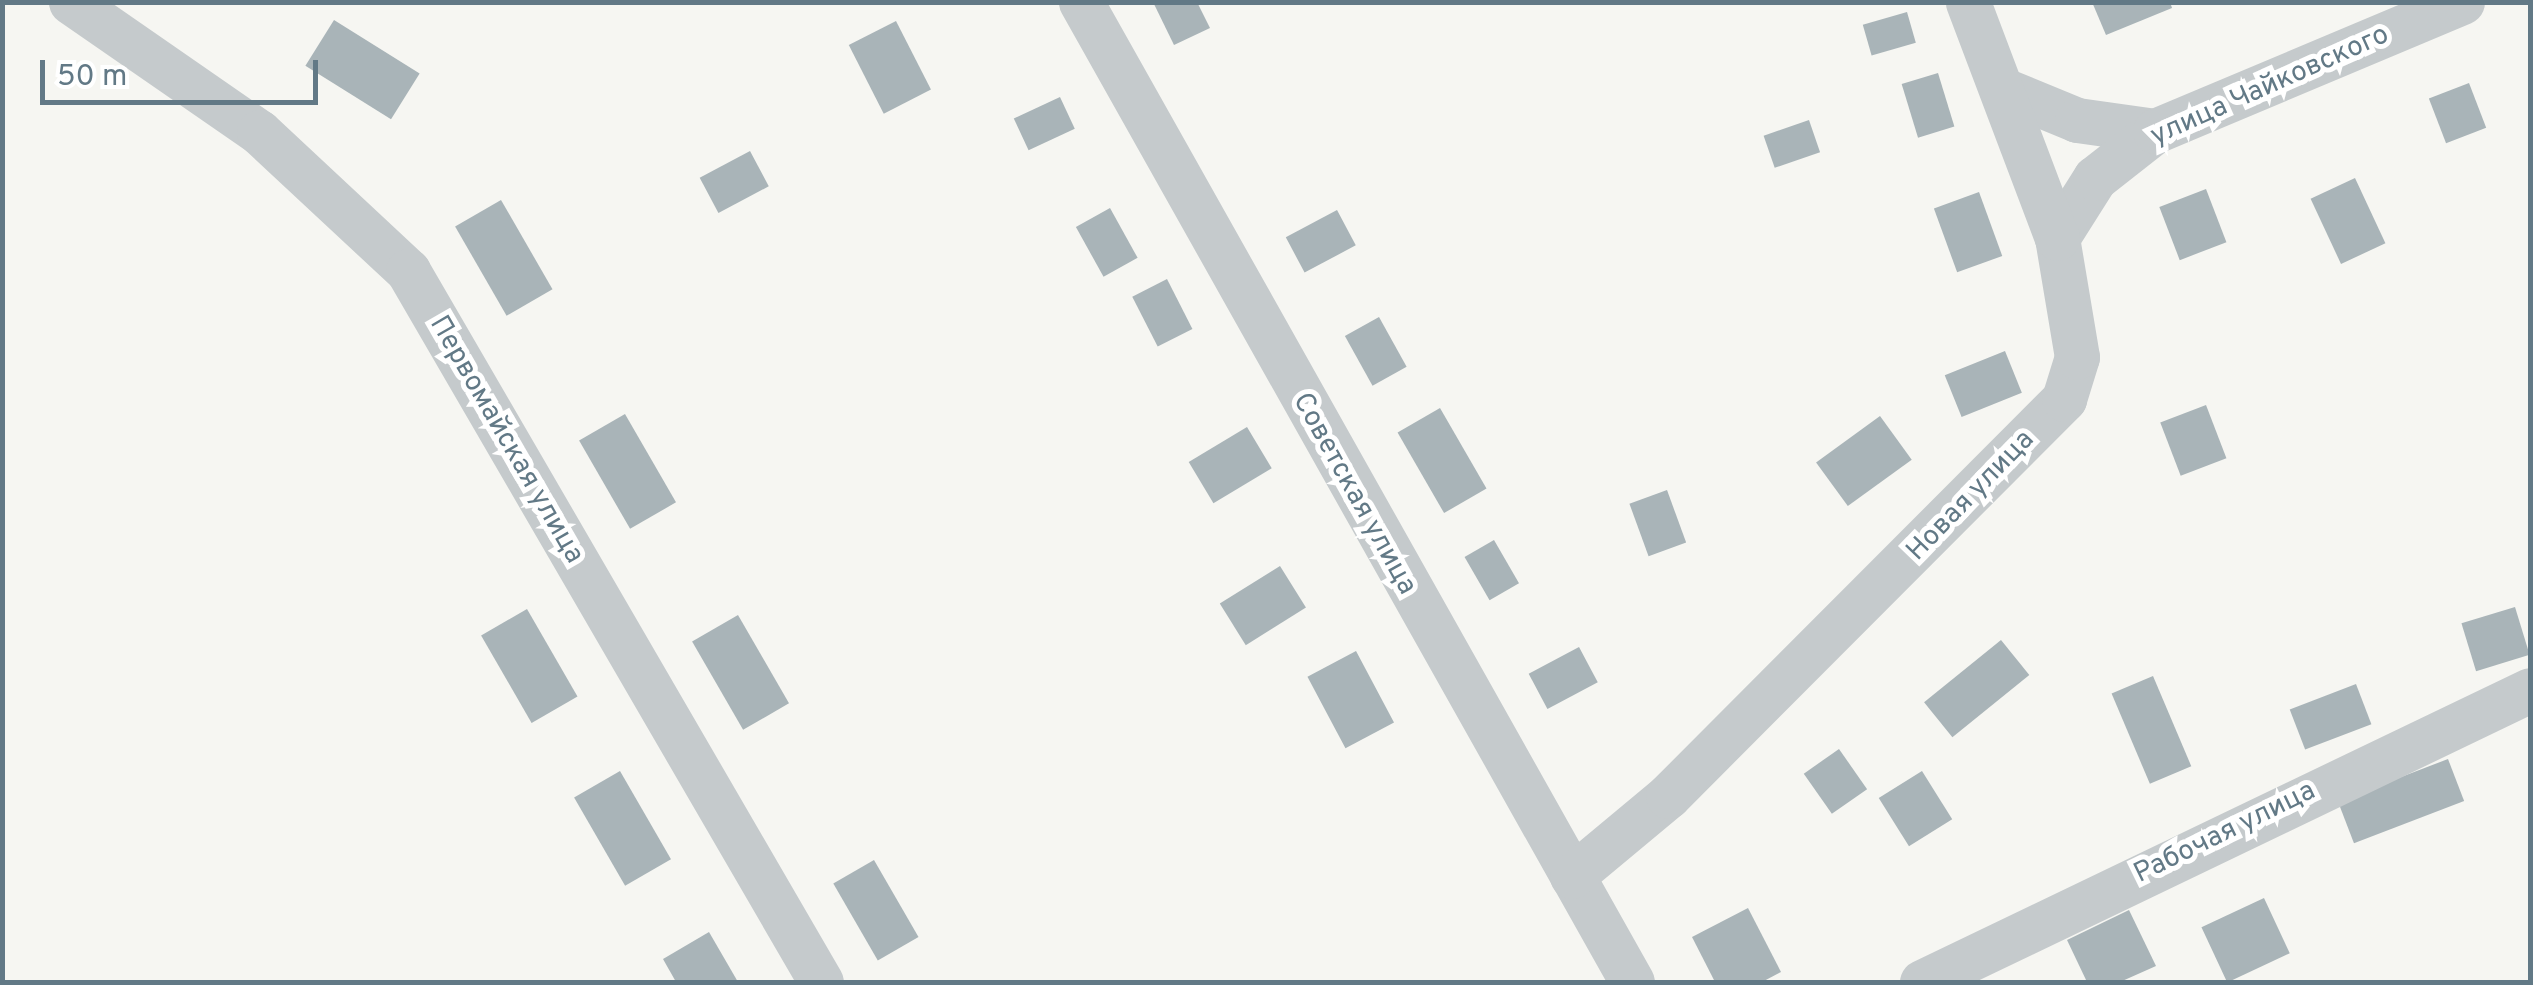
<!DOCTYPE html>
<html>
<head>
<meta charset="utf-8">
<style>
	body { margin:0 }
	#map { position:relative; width:2533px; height:985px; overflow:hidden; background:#f6f6f2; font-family:Overpass,sans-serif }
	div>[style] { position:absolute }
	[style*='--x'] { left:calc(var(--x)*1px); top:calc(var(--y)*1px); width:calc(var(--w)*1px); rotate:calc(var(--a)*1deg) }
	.building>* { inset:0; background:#a9b4b8; transform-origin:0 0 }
	.minor>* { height:45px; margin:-22.5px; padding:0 22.5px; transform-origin:22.5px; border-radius:22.5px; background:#c5cacc }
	span { translate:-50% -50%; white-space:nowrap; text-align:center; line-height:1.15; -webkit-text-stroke:10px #fff; paint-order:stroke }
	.street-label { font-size:28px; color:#627986 }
	.frame { position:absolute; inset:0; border:5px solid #627986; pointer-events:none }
	.scale { position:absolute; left:40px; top:60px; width:278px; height:45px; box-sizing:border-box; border:5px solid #627986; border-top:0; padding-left:12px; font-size:30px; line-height:35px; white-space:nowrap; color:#627986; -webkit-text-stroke:8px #fff; paint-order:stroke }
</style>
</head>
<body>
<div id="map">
	<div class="building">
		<i style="clip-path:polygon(1153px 2px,1197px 2px,1210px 28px,1174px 45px)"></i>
		<i style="clip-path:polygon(2092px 2px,2170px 2px,2172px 8px,2106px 35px)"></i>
		<i style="left:1907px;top:12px;width:32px;height:46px;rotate:74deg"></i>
		<i style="left:334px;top:20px;width:101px;height:54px;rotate:32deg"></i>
		<i style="left:896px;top:21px;width:77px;height:53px;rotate:63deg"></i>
		<i style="left:1938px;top:73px;width:56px;height:38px;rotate:73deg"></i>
		<i style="left:2469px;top:83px;width:48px;height:43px;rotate:69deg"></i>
		<i style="left:1060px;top:97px;width:35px;height:51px;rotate:65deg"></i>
		<i style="left:1809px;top:120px;width:34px;height:48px;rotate:71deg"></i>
		<i style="left:750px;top:151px;width:40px;height:57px;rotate:62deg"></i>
		<i style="left:2355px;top:178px;width:72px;height:49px;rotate:65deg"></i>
		<i style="left:2206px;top:189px;width:57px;height:50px;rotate:69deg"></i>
		<i style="left:1979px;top:192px;width:68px;height:48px;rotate:70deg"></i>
		<i style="left:501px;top:200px;width:103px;height:53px;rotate:60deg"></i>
		<i style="left:1110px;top:208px;width:57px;height:39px;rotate:61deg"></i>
		<i style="left:1337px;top:210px;width:40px;height:58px;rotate:62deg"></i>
		<i style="left:1167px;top:279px;width:56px;height:39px;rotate:63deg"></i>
		<i style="left:1379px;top:317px;width:57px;height:39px;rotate:61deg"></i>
		<i style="left:2005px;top:351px;width:45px;height:65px;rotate:68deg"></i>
		<i style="left:2206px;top:405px;width:57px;height:49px;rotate:69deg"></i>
		<i style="left:1440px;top:408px;width:93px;height:49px;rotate:60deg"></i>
		<i style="left:625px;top:414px;width:102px;height:53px;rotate:60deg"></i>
		<i style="left:1880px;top:416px;width:54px;height:79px;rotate:54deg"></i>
		<i style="left:1247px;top:427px;width:48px;height:68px;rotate:59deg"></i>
		<i style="left:1667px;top:490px;width:56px;height:40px;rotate:70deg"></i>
		<i style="left:1494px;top:540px;width:50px;height:34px;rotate:60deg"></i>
		<i style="left:1280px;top:566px;width:49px;height:71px;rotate:58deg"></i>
		<i style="left:2515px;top:607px;width:50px;height:56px;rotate:73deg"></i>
		<i style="left:527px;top:609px;width:101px;height:53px;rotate:60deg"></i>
		<i style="left:738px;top:615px;width:102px;height:53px;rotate:60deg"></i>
		<i style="left:2001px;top:640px;width:45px;height:99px;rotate:51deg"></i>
		<i style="left:1579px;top:647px;width:40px;height:57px;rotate:62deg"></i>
		<i style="left:1356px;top:651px;width:81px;height:55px;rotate:62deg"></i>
		<i style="left:2153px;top:676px;width:98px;height:45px;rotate:67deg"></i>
		<i style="left:2356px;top:684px;width:43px;height:71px;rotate:69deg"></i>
		<i style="left:1839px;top:749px;width:49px;height:43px;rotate:55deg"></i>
		<i style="left:2448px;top:759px;width:45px;height:118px;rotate:69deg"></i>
		<i style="left:620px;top:771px;width:102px;height:53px;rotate:60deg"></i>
		<i style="left:1922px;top:771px;width:57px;height:51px;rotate:58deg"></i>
		<i style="left:874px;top:860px;width:89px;height:47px;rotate:60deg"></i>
		<i style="left:2264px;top:898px;width:61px;height:69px;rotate:65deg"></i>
		<i style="clip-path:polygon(1748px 908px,1781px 972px,1762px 982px,1715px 982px,1692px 937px)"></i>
		<i style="clip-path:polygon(2129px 910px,2156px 966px,2120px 982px,2087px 982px,2067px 940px)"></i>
		<i style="clip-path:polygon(709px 932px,738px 982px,676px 982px,663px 959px)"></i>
	</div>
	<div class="minor">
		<i style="--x:71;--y:2;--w:229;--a:34.7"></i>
		<i style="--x:259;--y:132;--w:204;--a:43"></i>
		<i style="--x:408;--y:271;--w:822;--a:59.85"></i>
		<i style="--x:1081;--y:2;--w:1124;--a:60.65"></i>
		<i style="--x:2004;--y:90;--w:79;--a:22.3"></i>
		<i style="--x:2077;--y:120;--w:79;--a:8"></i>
		<i style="--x:2057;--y:238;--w:71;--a:-57.7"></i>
		<i style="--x:2095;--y:178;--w:76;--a:-38.1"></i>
		<i style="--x:2155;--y:131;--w:333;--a:-22.8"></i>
		<i style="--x:1572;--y:876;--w:125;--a:-39.8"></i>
		<i style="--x:1668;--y:796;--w:561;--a:-45.07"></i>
		<i style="--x:2064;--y:399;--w:44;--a:-72.8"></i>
		<i style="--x:2077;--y:357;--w:121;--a:-99.5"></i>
		<i style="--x:2057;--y:238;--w:252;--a:-110.7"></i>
		<i style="--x:1922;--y:982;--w:674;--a:-25.65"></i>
	</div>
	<div class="street-label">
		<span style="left:2270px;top:86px;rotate:-24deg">улица Чайковского</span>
		<span style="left:506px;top:440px;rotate:60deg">Первомайская улица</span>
		<span style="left:1354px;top:494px;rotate:61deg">Советская улица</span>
		<span style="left:1971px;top:496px;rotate:-46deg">Новая улица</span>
		<span style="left:2225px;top:833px;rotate:-26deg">Рабочая улица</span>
	</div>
	<div class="frame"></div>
	<div class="scale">50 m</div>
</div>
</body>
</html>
